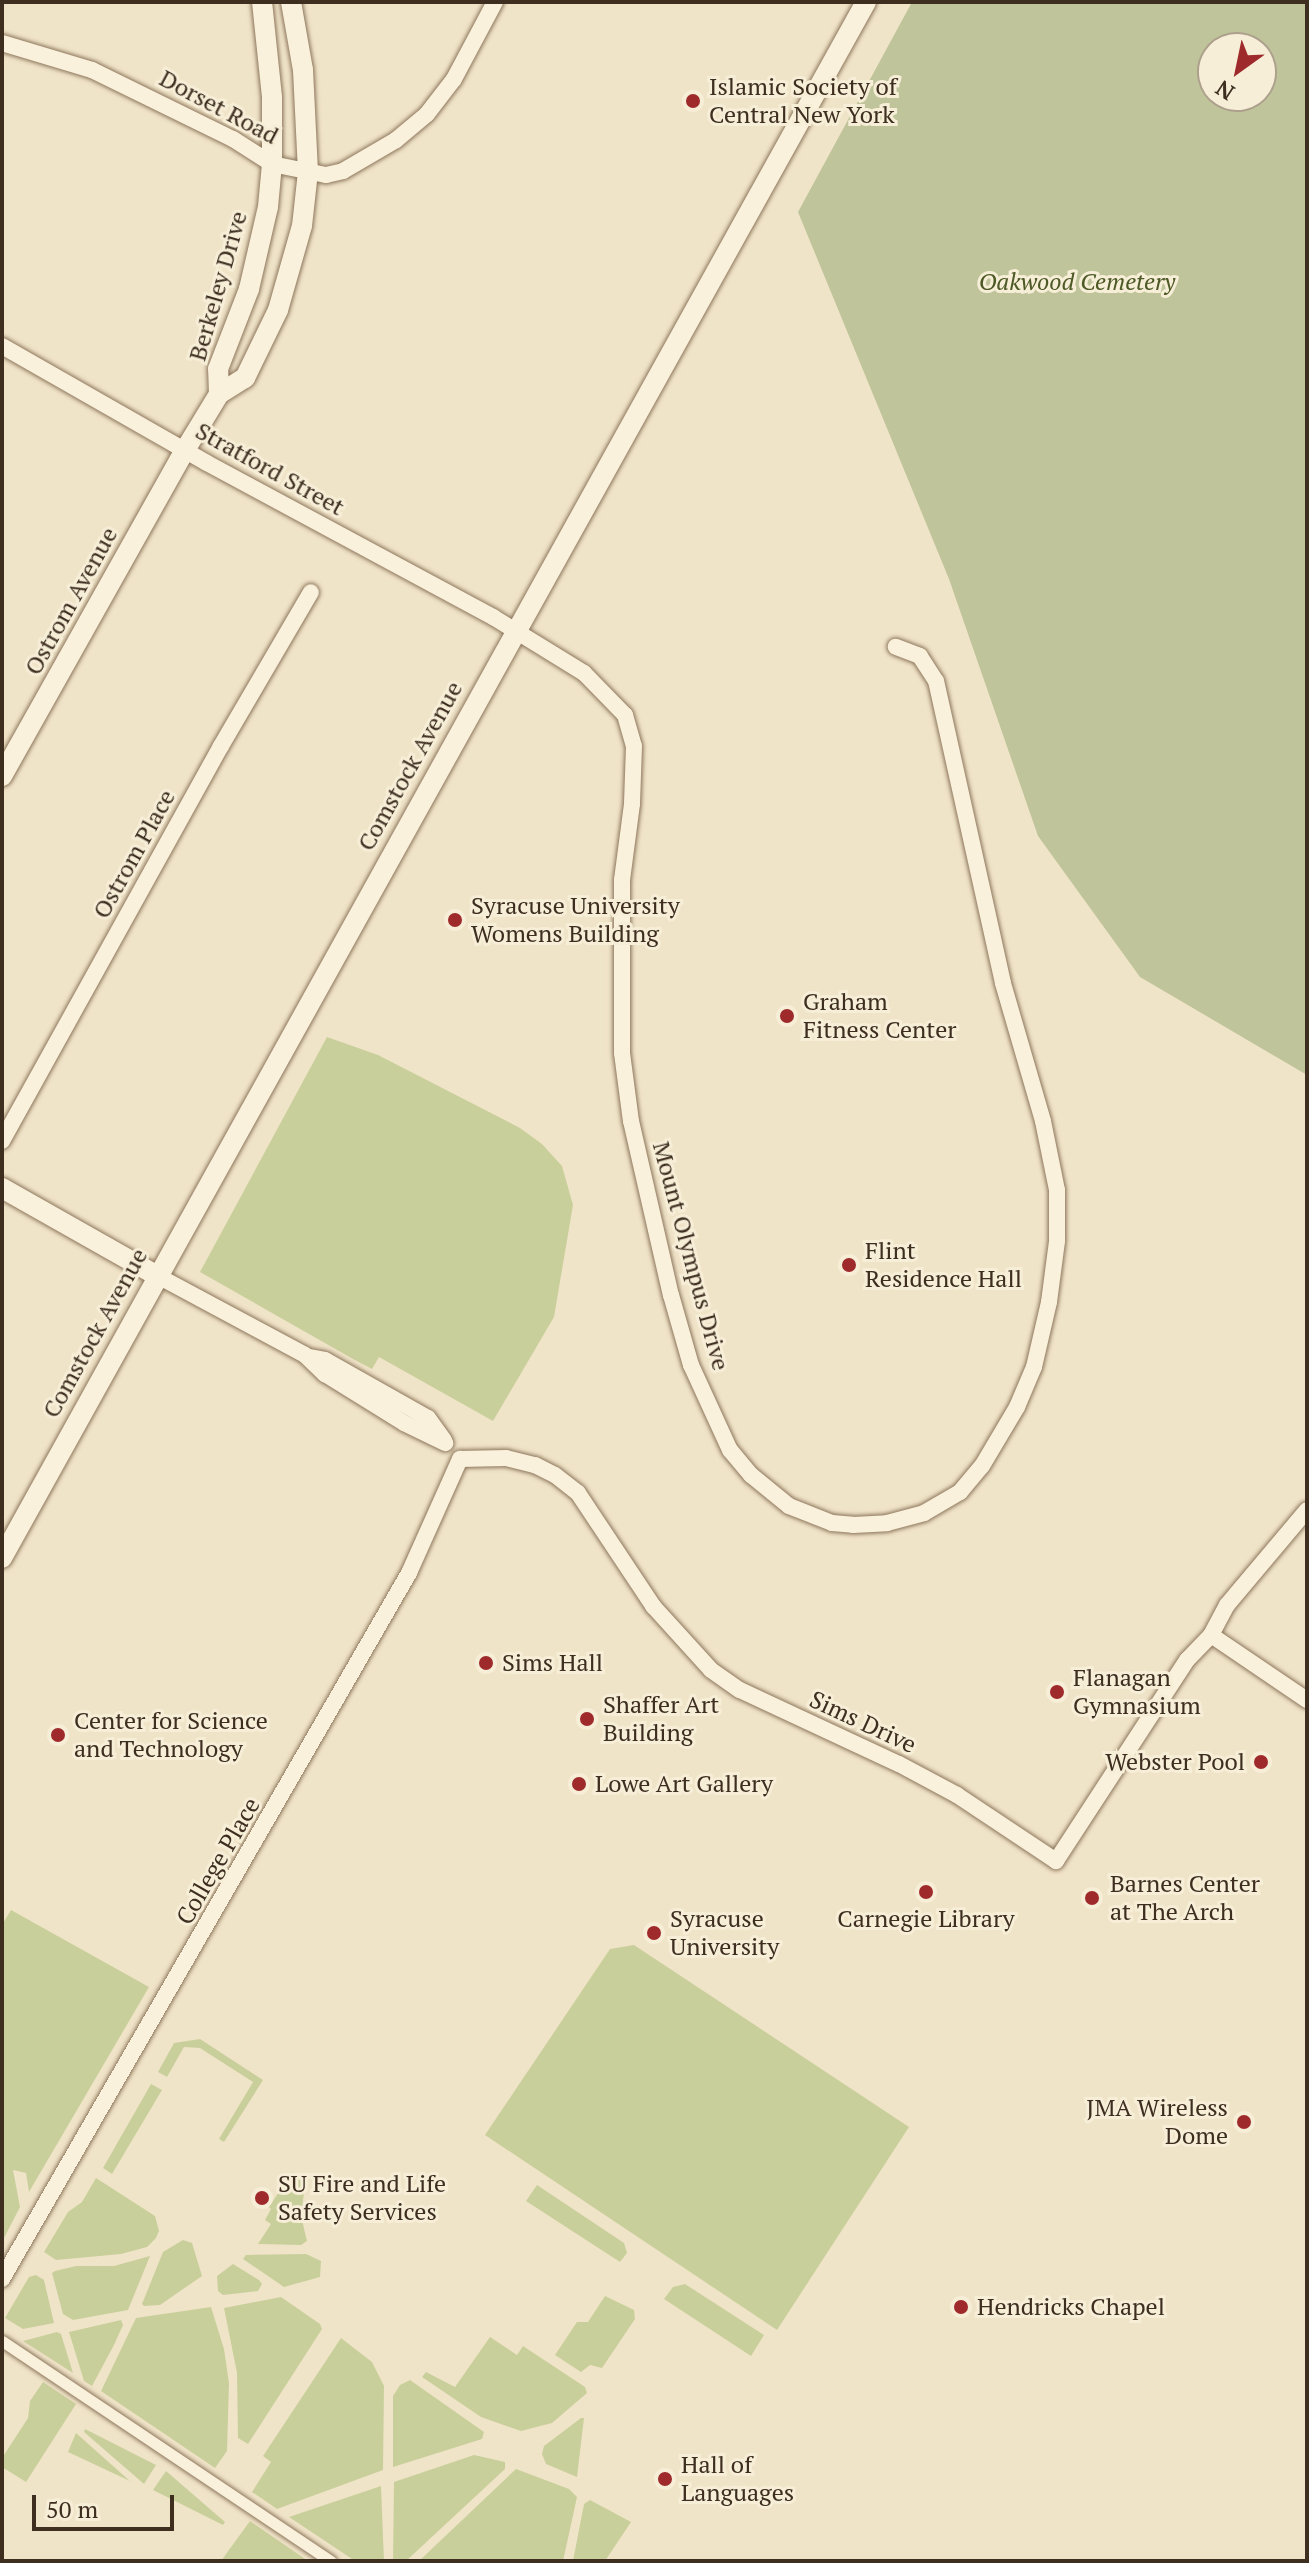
<!DOCTYPE html>
<html>
<head>
<meta charset="utf-8">
<style>
	body { margin:0 }
	#map { position:relative; width:1309px; height:2563px; overflow:hidden; background:#f0e4c8; font-family:"PT Serif",serif }
	div>[style] { position:absolute }
	[style*='--x'] { left:calc(var(--x)*1px); top:calc(var(--y)*1px); width:calc(var(--w)*1px); rotate:calc(var(--a)*1deg) }
	.green>* { inset:0; background:#c9cf9b }
	.cemetery>* { inset:0; background:#bfc49a }
	.roads { filter:drop-shadow(0 0 2px #8d765c) drop-shadow(0 0 2px #8d765c) }
	.pedestrian>* { height:11px; margin:-5.5px; padding:0 5.5px; transform-origin:5.5px; border-radius:5.5px; background:#faf1dc }
	.minor>* { height:16px; margin:-8px; padding:0 8px; transform-origin:8px; border-radius:8px; background:#faf1dc }
	.tertiary>* { height:20px; margin:-10px; padding:0 10px; transform-origin:10px; border-radius:10px; background:#faf1dc }
	.dots>* { width:22px; height:22px; translate:-50% -50%; box-sizing:border-box; border:4px solid #f7eed8; border-radius:50% }
	span { translate:-50% -50%; white-space:nowrap; text-align:center; line-height:1.15; -webkit-text-stroke:6px #f7eed8; paint-order:stroke }
	.poi-label { font-size:24px; color:#3d2e20 }
	.left { translate:0 -50%; text-align:left }
	.right { translate:-100% -50%; text-align:right }
	.street-label { font-size:24px; color:#3d2e20 }
	.park-label { font-size:24px; color:#4d5a26; font-style:italic }
	.frame { position:absolute; inset:0; border:4px solid #3d2e20; pointer-events:none }
	.north { position:absolute; left:1197px; top:32px; width:80px; height:80px; box-sizing:border-box; background:#f7eed8; border:2px solid #ada18e; border-radius:50%; rotate:213deg; font-size:22px; font-weight:700; line-height:32px; text-align:center; color:#3d2e20 }
	.north::after { content:''; display:block; margin:auto; width:28px; height:36px; background:#9e2a2b; clip-path:polygon(50% 0,100% 100%,50% 72%,0 100%) }
	.scale { position:absolute; left:32px; top:2495px; width:142px; height:36px; box-sizing:border-box; border:4px solid #3d2e20; border-top:0; padding-left:10px; font-size:24px; line-height:28px; white-space:nowrap; color:#3d2e20; -webkit-text-stroke:6px #f7eed8; paint-order:stroke }
</style>
</head>
<body>
<div id="map">
	<div class="green">
		<i style="clip-path:polygon(327px 1037px,378px 1055px,520px 1128px,542px 1144px,562px 1166px,573px 1205px,554px 1317px,493px 1421px,379px 1357px,372px 1369px,353px 1359px,200px 1272px)"></i>
		<i style="clip-path:polygon(11px 1910px,149px 1987px,29px 2192px,26px 2173px,13px 2170px,20px 2207px,4px 2238px,2px 1925px)"></i>
		<i style="clip-path:polygon(634px 1945px,909px 2127px,777px 2330px,485px 2135px,610px 1949px)"></i>
		<i style="clip-path:polygon(200px 2039px,263px 2080px,224px 2142px,219px 2139px,253px 2082px,200px 2048px,184px 2047px,167px 2077px,158px 2072px,174px 2043px)"></i>
		<i style="clip-path:polygon(151px 2084px,162px 2090px,112px 2174px,103px 2168px)"></i>
		<i style="clip-path:polygon(292px 2172px,305px 2185px,301px 2216px,307px 2241px,301px 2245px,258px 2244px,271px 2224px,265px 2220px,271px 2209px,269px 2207px)"></i>
		<i style="clip-path:polygon(96px 2178px,155px 2216px,159px 2231px,156px 2238px,147px 2247px,121px 2254px,56px 2260px,44px 2252px,68px 2212px,82px 2202px)"></i>
		<i style="clip-path:polygon(537px 2185px,624px 2243px,627px 2253px,620px 2262px,526px 2201px)"></i>
		<i style="clip-path:polygon(183px 2240px,192px 2243px,202px 2276px,160px 2305px,144px 2306px,142px 2304px,163px 2252px)"></i>
		<i style="clip-path:polygon(306px 2254px,321px 2261px,320px 2277px,284px 2287px,243px 2259px,246px 2255px)"></i>
		<i style="clip-path:polygon(150px 2256px,128px 2310px,73px 2320px,63px 2314px,52px 2273px,55px 2271px,76px 2266px,114px 2266px)"></i>
		<i style="clip-path:polygon(233px 2264px,259px 2280px,262px 2284px,258px 2291px,223px 2295px,218px 2291px,217px 2276px)"></i>
		<i style="clip-path:polygon(36px 2275px,44px 2280px,54px 2323px,23px 2329px,5px 2318px,29px 2277px)"></i>
		<i style="clip-path:polygon(685px 2284px,764px 2335px,751px 2356px,664px 2299px,673px 2287px)"></i>
		<i style="clip-path:polygon(605px 2296px,634px 2310px,635px 2319px,602px 2368px,590px 2365px,581px 2372px,555px 2355px,577px 2322px,588px 2322px)"></i>
		<i style="clip-path:polygon(281px 2297px,320px 2324px,322px 2329px,248px 2444px,238px 2438px,237px 2373px,224px 2308px)"></i>
		<i style="clip-path:polygon(211px 2307px,224px 2349px,229px 2383px,227px 2451px,215px 2468px,101px 2391px,136px 2318px)"></i>
		<i style="clip-path:polygon(121px 2320px,123px 2325px,114px 2345px,92px 2386px,84px 2381px,69px 2332px)"></i>
		<i style="clip-path:polygon(57px 2332px,61px 2334px,73px 2373px,23px 2341px)"></i>
		<i style="clip-path:polygon(490px 2337px,517px 2355px,523px 2346px,585px 2387px,587px 2393px,552px 2423px,521px 2431px,481px 2417px,422px 2377px,426px 2372px,455px 2387px)"></i>
		<i style="clip-path:polygon(341px 2338px,372px 2362px,384px 2386px,383px 2470px,277px 2509px,252px 2492px,271px 2462px,263px 2456px)"></i>
		<i style="clip-path:polygon(410px 2380px,484px 2432px,482px 2439px,393px 2467px,393px 2396px,400px 2385px)"></i>
		<i style="clip-path:polygon(43px 2382px,76px 2404px,26px 2482px,2px 2467px,2px 2458px,28px 2418px,30px 2401px)"></i>
		<i style="clip-path:polygon(581px 2418px,584px 2418px,577px 2477px,546px 2464px,542px 2454px,544px 2446px)"></i>
		<i style="clip-path:polygon(85px 2429px,156px 2465px,144px 2484px,84px 2432px)"></i>
		<i style="clip-path:polygon(76px 2433px,131px 2482px,132px 2482px,68px 2452px)"></i>
		<i style="clip-path:polygon(474px 2455px,505px 2462px,505px 2469px,406px 2561px,393px 2561px,394px 2482px)"></i>
		<i style="clip-path:polygon(516px 2469px,569px 2489px,577px 2497px,563px 2561px,419px 2561px)"></i>
		<i style="clip-path:polygon(166px 2471px,225px 2522px,223px 2525px,153px 2490px)"></i>
		<i style="clip-path:polygon(381px 2486px,384px 2561px,355px 2561px,289px 2517px)"></i>
		<i style="clip-path:polygon(590px 2500px,631px 2522px,605px 2561px,573px 2561px,584px 2504px)"></i>
		<i style="clip-path:polygon(250px 2521px,308px 2561px,221px 2561px)"></i>
	</div>
	<div class="cemetery">
		<i style="clip-path:polygon(evenodd,912px 2px,1307px 2px,1307px 1075px,1140px 977px,1038px 836px,949px 579px,798px 212px,912px 2px,1213px 48px,1261px 48px,1261px 96px,1213px 96px,1213px 48px)"></i>
	</div>
	<div class="roads">
		<div class="pedestrian">
			<i style="--x:2;--y:2341;--w:396;--a:33.8"></i>
		</div>
		<div class="minor">
			<i style="--x:2;--y:43;--w:94;--a:16.7"></i>
			<i style="--x:92;--y:70;--w:157;--a:26.1"></i>
			<i style="--x:233;--y:139;--w:46;--a:32.7"></i>
			<i style="--x:272;--y:164;--w:55;--a:11.5"></i>
			<i style="--x:326;--y:175;--w:17;--a:-13"></i>
			<i style="--x:343;--y:171;--w:61;--a:-30.3"></i>
			<i style="--x:396;--y:140;--w:40;--a:-40"></i>
			<i style="--x:427;--y:114;--w:44;--a:-52.4"></i>
			<i style="--x:454;--y:79;--w:87;--a:-62"></i>
			<i style="--x:2;--y:346;--w:236;--a:29.7"></i>
			<i style="--x:207;--y:463;--w:325;--a:28.3"></i>
			<i style="--x:493;--y:617;--w:107;--a:31.6"></i>
			<i style="--x:584;--y:673;--w:59;--a:45.7"></i>
			<i style="--x:625;--y:715;--w:32;--a:74"></i>
			<i style="--x:634;--y:746;--w:58;--a:92"></i>
			<i style="--x:632;--y:804;--w:77;--a:97.5"></i>
			<i style="--x:622;--y:880;--w:173;--a:90"></i>
			<i style="--x:622;--y:1053;--w:69;--a:82.5"></i>
			<i style="--x:631;--y:1121;--w:179;--a:77.1"></i>
			<i style="--x:671;--y:1295;--w:73;--a:74.1"></i>
			<i style="--x:691;--y:1365;--w:94;--a:65.4"></i>
			<i style="--x:730;--y:1450;--w:33;--a:50"></i>
			<i style="--x:751;--y:1475;--w:49;--a:39.2"></i>
			<i style="--x:789;--y:1506;--w:46;--a:21.6"></i>
			<i style="--x:832;--y:1523;--w:21;--a:5"></i>
			<i style="--x:853;--y:1525;--w:34;--a:-3"></i>
			<i style="--x:887;--y:1523;--w:38;--a:-15"></i>
			<i style="--x:924;--y:1513;--w:42;--a:-30.3"></i>
			<i style="--x:960;--y:1492;--w:34;--a:-50"></i>
			<i style="--x:982;--y:1466;--w:69;--a:-59.3"></i>
			<i style="--x:1017;--y:1407;--w:43;--a:-67"></i>
			<i style="--x:1034;--y:1367;--w:67;--a:-77"></i>
			<i style="--x:1049;--y:1302;--w:62;--a:-82.5"></i>
			<i style="--x:1057;--y:1241;--w:51;--a:-90"></i>
			<i style="--x:1057;--y:1190;--w:70;--a:-101.5"></i>
			<i style="--x:1043;--y:1121;--w:144;--a:-106.2"></i>
			<i style="--x:1003;--y:983;--w:309;--a:-102.5"></i>
			<i style="--x:936;--y:681;--w:30;--a:-123"></i>
			<i style="--x:920;--y:656;--w:26;--a:-159"></i>
			<i style="--x:2;--y:1141;--w:452;--a:-61"></i>
			<i style="--x:221;--y:746;--w:178;--a:-59.7"></i>
			<i style="--x:156;--y:1275;--w:169;--a:28.2"></i>
			<i style="--x:305;--y:1355;--w:28;--a:44"></i>
			<i style="--x:325;--y:1374;--w:93;--a:31.8"></i>
			<i style="--x:404;--y:1423;--w:46;--a:26"></i>
			<i style="--x:310;--y:1357;--w:15;--a:11"></i>
			<i style="--x:325;--y:1360;--w:118;--a:29.4"></i>
			<i style="--x:428;--y:1418;--w:27;--a:54"></i>
			<i style="--x:460;--y:1459;--w:46;--a:-1.2"></i>
			<i style="--x:506;--y:1458;--w:30;--a:14"></i>
			<i style="--x:535;--y:1465;--w:22;--a:27"></i>
			<i style="--x:555;--y:1475;--w:29;--a:38"></i>
			<i style="--x:578;--y:1493;--w:136;--a:56.4"></i>
			<i style="--x:653;--y:1606;--w:86;--a:47.8"></i>
			<i style="--x:711;--y:1670;--w:35;--a:35"></i>
			<i style="--x:740;--y:1690;--w:175;--a:25"></i>
			<i style="--x:899;--y:1764;--w:66;--a:28.1"></i>
			<i style="--x:957;--y:1795;--w:119;--a:33.7"></i>
			<i style="--x:1056;--y:1861;--w:240;--a:-56.9"></i>
			<i style="--x:1187;--y:1660;--w:35;--a:-46"></i>
			<i style="--x:1211;--y:1635;--w:34;--a:-62"></i>
			<i style="--x:1227;--y:1605;--w:124;--a:-49.9"></i>
			<i style="--x:1211;--y:1635;--w:116;--a:34.1"></i>
			<i style="--x:2;--y:2279;--w:815;--a:-60.04"></i>
			<i style="--x:409;--y:1573;--w:125;--a:-65.9"></i>
		</div>
		<div class="tertiary">
			<i style="--x:219;--y:394;--w:25;--a:-92"></i>
			<i style="--x:218;--y:369;--w:86;--a:-68.8"></i>
			<i style="--x:249;--y:289;--w:84;--a:-77"></i>
			<i style="--x:268;--y:207;--w:43;--a:-84.7"></i>
			<i style="--x:272;--y:164;--w:67;--a:-90"></i>
			<i style="--x:272;--y:97;--w:96;--a:-96"></i>
			<i style="--x:2;--y:776;--w:374;--a:-60.7"></i>
			<i style="--x:185;--y:450;--w:66;--a:-58.7"></i>
			<i style="--x:219;--y:394;--w:31;--a:-32"></i>
			<i style="--x:245;--y:378;--w:76;--a:-64.1"></i>
			<i style="--x:278;--y:310;--w:87;--a:-74.1"></i>
			<i style="--x:302;--y:226;--w:54;--a:-83.7"></i>
			<i style="--x:308;--y:172;--w:102;--a:-92.8"></i>
			<i style="--x:303;--y:70;--w:69;--a:-100"></i>
			<i style="--x:2;--y:1188;--w:177;--a:29.5"></i>
			<i style="--x:2;--y:1558;--w:1780;--a:-60.96"></i>
		</div>
	</div>
	<div class="dots">
		<i style="left:693px;top:101px;background:#9e2a2b"></i>
		<i style="left:455px;top:920px;background:#9e2a2b"></i>
		<i style="left:787px;top:1016px;background:#9e2a2b"></i>
		<i style="left:849px;top:1265px;background:#9e2a2b"></i>
		<i style="left:486px;top:1663px;background:#9e2a2b"></i>
		<i style="left:1057px;top:1692px;background:#9e2a2b"></i>
		<i style="left:587px;top:1719px;background:#9e2a2b"></i>
		<i style="left:58px;top:1735px;background:#9e2a2b"></i>
		<i style="left:1261px;top:1762px;background:#9e2a2b"></i>
		<i style="left:579px;top:1784px;background:#9e2a2b"></i>
		<i style="left:926px;top:1892px;background:#9e2a2b"></i>
		<i style="left:1092px;top:1898px;background:#9e2a2b"></i>
		<i style="left:654px;top:1933px;background:#9e2a2b"></i>
		<i style="left:1244px;top:2122px;background:#9e2a2b"></i>
		<i style="left:262px;top:2198px;background:#9e2a2b"></i>
		<i style="left:961px;top:2307px;background:#9e2a2b"></i>
		<i style="left:665px;top:2479px;background:#9e2a2b"></i>
	</div>
	<div class="poi-label">
		<span class="left" style="left:709px;top:101px">Islamic Society of<br>Central New York</span>
		<span class="left" style="left:471px;top:920px">Syracuse University<br>Womens Building</span>
		<span class="left" style="left:803px;top:1016px">Graham<br>Fitness Center</span>
		<span class="left" style="left:865px;top:1265px">Flint<br>Residence Hall</span>
		<span class="left" style="left:502px;top:1663px">Sims Hall</span>
		<span class="left" style="left:1073px;top:1692px">Flanagan<br>Gymnasium</span>
		<span class="left" style="left:603px;top:1719px">Shaffer Art<br>Building</span>
		<span class="left" style="left:74px;top:1735px">Center for Science<br>and Technology</span>
		<span class="right" style="left:1245px;top:1762px">Webster Pool</span>
		<span class="left" style="left:595px;top:1784px">Lowe Art Gallery</span>
		<span class="left" style="left:1110px;top:1898px">Barnes Center<br>at The Arch</span>
		<span class="left" style="left:670px;top:1933px">Syracuse<br>University</span>
		<span style="left:926px;top:1919px">Carnegie Library</span>
		<span class="right" style="left:1228px;top:2122px">JMA Wireless<br>Dome</span>
		<span class="left" style="left:278px;top:2198px">SU Fire and Life<br>Safety Services</span>
		<span class="left" style="left:977px;top:2307px">Hendricks Chapel</span>
		<span class="left" style="left:681px;top:2479px">Hall of<br>Languages</span>
	</div>
	<div class="street-label">
		<span style="left:219px;top:107px;rotate:28deg">Dorset Road</span>
		<span style="left:218px;top:286px;rotate:-74deg">Berkeley Drive</span>
		<span style="left:270px;top:469px;rotate:29deg">Stratford Street</span>
		<span style="left:71px;top:601px;rotate:-61deg">Ostrom Avenue</span>
		<span style="left:410px;top:766px;rotate:-61deg">Comstock Avenue</span>
		<span style="left:134px;top:854px;rotate:-61deg">Ostrom Place</span>
		<span style="left:691px;top:1256px;rotate:75deg">Mount Olympus Drive</span>
		<span style="left:95px;top:1333px;rotate:-61deg">Comstock Avenue</span>
		<span style="left:863px;top:1722px;rotate:25deg">Sims Drive</span>
		<span style="left:218px;top:1861px;rotate:-60deg">College Place</span>
	</div>
	<div class="park-label">
		<span style="left:1077px;top:282px">Oakwood Cemetery</span>
	</div>
	<div class="frame"></div>
	<div class="north">N</div>
	<div class="scale">50 m</div>
</div>
</body>
</html>
